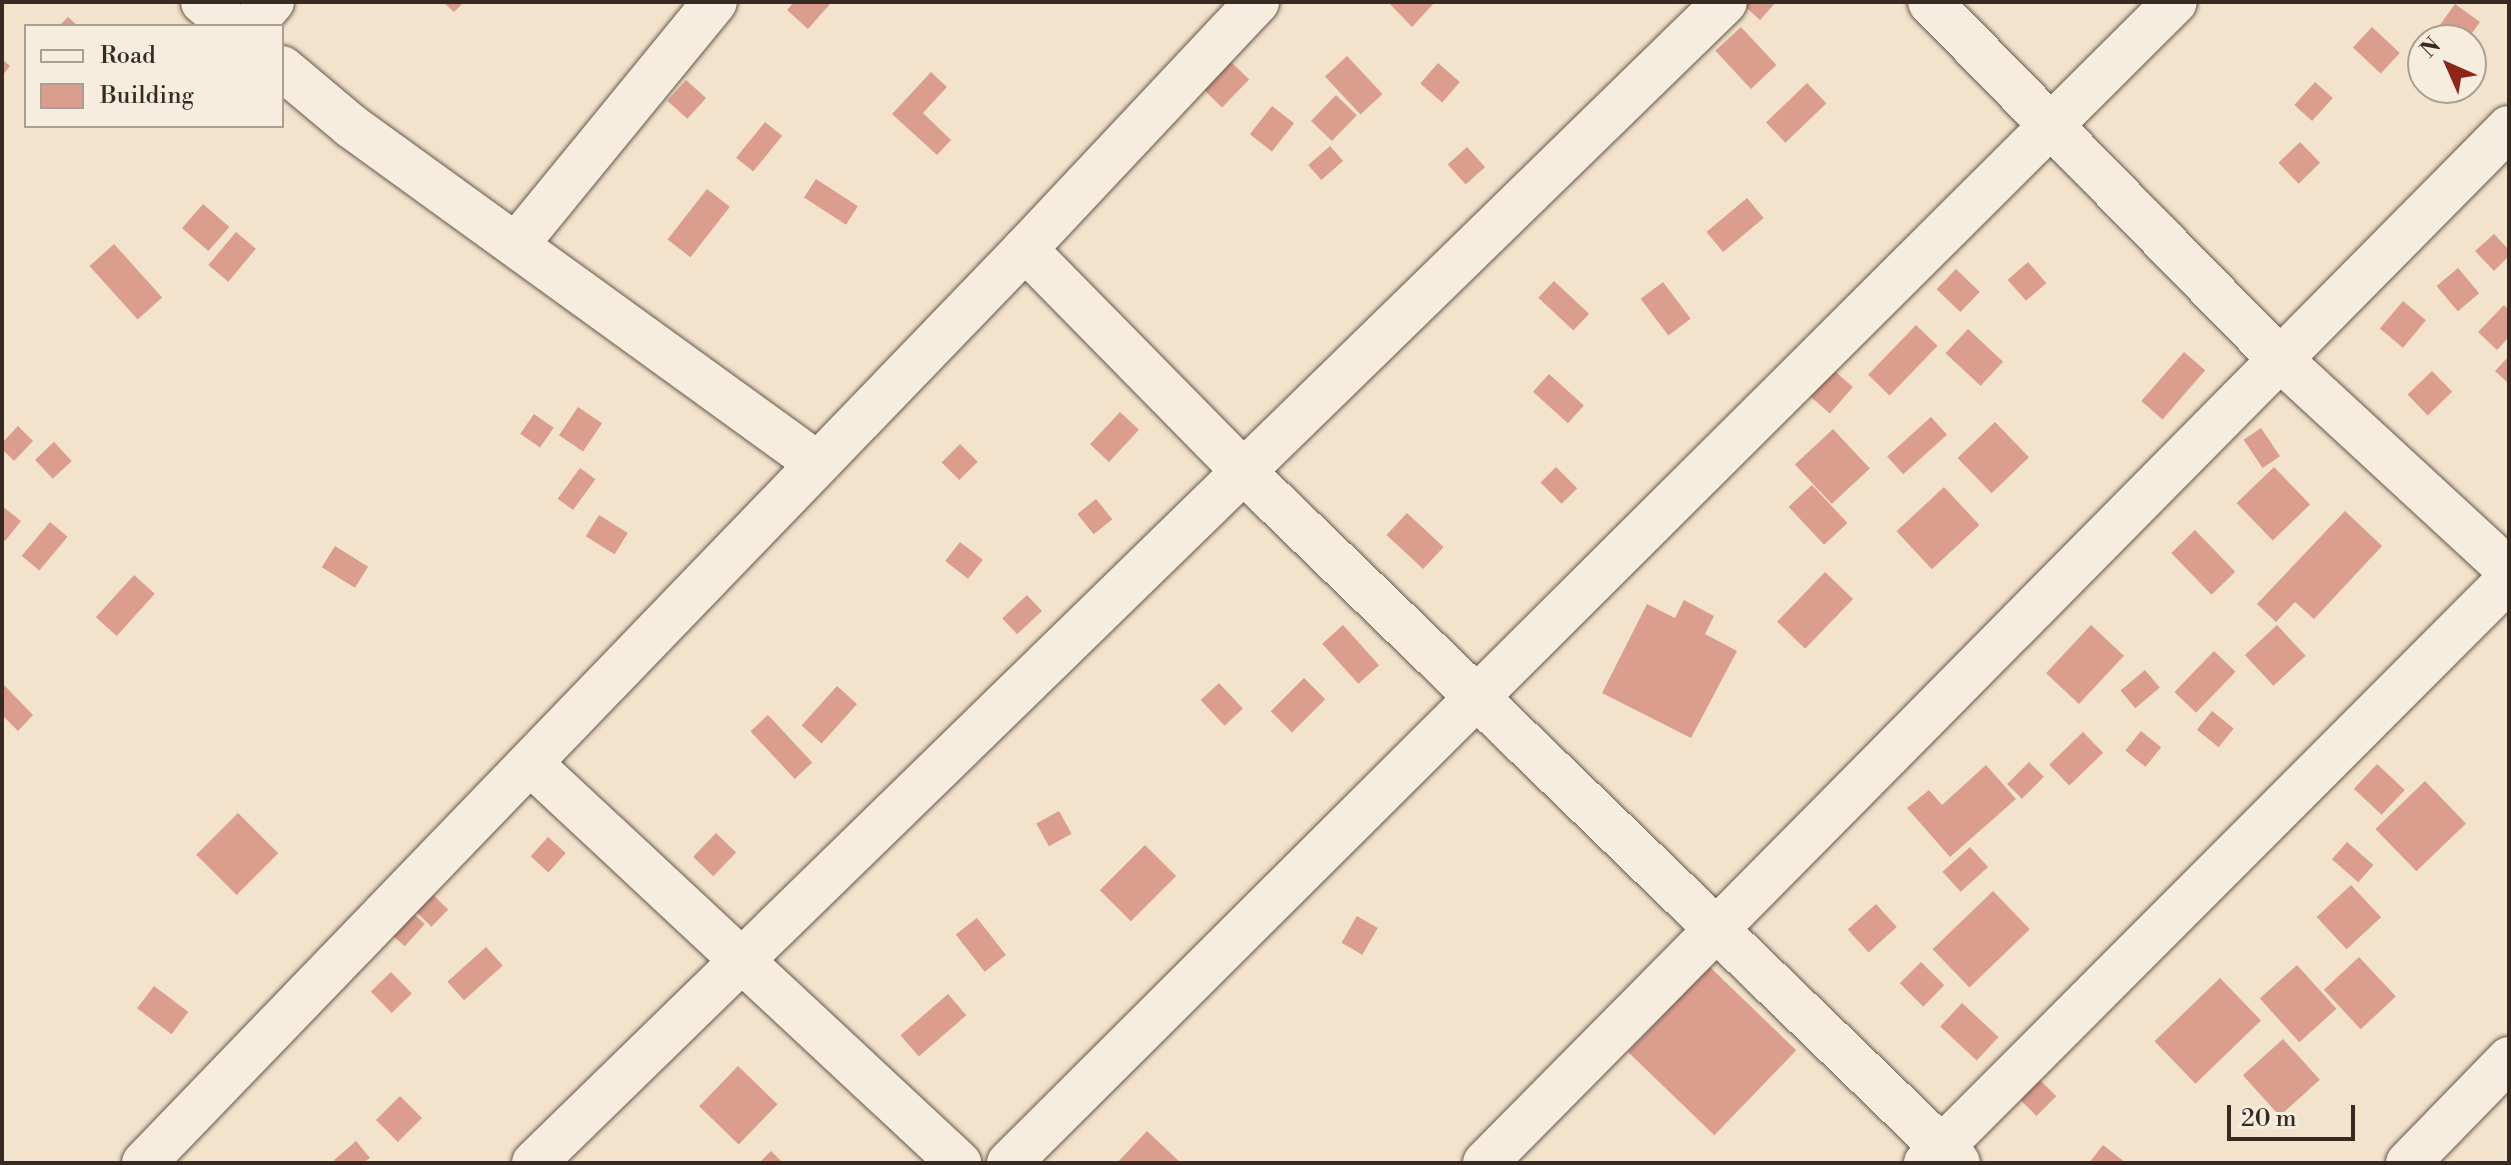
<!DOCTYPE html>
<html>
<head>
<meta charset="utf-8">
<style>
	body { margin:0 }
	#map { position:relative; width:2511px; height:1165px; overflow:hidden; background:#f3e3cc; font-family:"Libre Bodoni",serif }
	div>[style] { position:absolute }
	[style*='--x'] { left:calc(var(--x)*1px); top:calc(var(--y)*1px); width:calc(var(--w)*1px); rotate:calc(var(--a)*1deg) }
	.building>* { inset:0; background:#db9e8e; transform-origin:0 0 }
	.roads { filter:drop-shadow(0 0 2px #66584d) drop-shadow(0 0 2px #66584d) }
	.street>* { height:44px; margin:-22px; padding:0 22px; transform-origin:22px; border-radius:22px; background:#f7edde }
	span { translate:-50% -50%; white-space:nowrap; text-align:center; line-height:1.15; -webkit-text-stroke:8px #f7edde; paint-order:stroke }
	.frame { position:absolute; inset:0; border:4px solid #372a23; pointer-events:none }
	.legend { position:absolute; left:24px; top:24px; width:260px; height:104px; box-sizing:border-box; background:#f7edde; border:2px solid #aa9f93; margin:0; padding:10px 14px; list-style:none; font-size:24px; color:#372a23 }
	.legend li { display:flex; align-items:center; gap:16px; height:40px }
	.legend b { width:40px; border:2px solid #aa9f93 }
	.north { position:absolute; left:2407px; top:24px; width:80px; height:80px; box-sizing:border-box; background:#f7edde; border:2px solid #aa9f93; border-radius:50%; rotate:315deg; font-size:22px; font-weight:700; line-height:32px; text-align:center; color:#372a23 }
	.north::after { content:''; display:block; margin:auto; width:28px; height:36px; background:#8f2418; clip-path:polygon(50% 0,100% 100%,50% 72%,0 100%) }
	.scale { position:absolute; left:2227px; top:1105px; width:128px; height:36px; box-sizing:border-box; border:4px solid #372a23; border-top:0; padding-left:10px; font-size:24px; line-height:28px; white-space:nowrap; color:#372a23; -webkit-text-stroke:6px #f7edde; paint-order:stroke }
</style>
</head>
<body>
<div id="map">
	<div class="building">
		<i style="clip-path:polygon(443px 2px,464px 2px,454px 12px)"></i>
		<i style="clip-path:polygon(794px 2px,828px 2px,830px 4px,808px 29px,787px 10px)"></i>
		<i style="clip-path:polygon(1388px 2px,1435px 2px,1412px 27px)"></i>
		<i style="clip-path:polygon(1740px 2px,1776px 2px,1760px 20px)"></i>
		<i style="clip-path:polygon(2455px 4px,2480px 22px,2467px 40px,2429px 40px)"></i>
		<i style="clip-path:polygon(68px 17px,78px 26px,59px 26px)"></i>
		<i style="left:1741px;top:27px;width:52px;height:35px;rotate:47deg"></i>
		<i style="left:2372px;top:27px;width:38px;height:28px;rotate:43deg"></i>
		<i style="left:1347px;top:56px;width:52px;height:30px;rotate:47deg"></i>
		<i style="clip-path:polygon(2px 59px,10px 66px,2px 76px)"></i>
		<i style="left:1229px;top:60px;width:28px;height:39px;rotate:44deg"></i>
		<i style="left:1438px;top:63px;width:29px;height:27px;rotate:41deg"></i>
		<i style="clip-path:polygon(931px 72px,947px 87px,923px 113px,951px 140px,937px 155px,892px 114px)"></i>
		<i style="left:686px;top:80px;width:27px;height:28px;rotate:42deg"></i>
		<i style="left:2315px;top:82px;width:24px;height:31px;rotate:42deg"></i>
		<i style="left:1807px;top:83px;width:28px;height:57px;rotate:46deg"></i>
		<i style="left:1336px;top:95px;width:29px;height:36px;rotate:44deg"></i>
		<i style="left:1272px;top:106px;width:28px;height:36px;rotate:38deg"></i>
		<i style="left:765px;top:122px;width:22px;height:46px;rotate:39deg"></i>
		<i style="left:2300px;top:142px;width:29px;height:30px;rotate:46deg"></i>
		<i style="left:1330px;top:146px;width:20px;height:29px;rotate:49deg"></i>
		<i style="left:1467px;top:147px;width:27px;height:26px;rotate:48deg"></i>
		<i style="left:816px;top:179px;width:50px;height:22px;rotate:33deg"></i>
		<i style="left:707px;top:189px;width:29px;height:64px;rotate:38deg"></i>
		<i style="left:1747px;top:198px;width:26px;height:53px;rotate:50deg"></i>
		<i style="left:203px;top:204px;width:35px;height:32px;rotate:41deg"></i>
		<i style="left:236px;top:232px;width:26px;height:43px;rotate:40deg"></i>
		<i style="clip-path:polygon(2494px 234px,2509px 250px,2509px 256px,2494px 271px,2475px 251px)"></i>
		<i style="left:114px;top:244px;width:72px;height:33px;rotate:48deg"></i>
		<i style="left:2028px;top:262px;width:28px;height:27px;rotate:49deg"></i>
		<i style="left:2458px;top:268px;width:33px;height:28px;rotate:50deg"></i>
		<i style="left:1956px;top:269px;width:33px;height:28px;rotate:44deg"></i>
		<i style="left:1554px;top:281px;width:48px;height:23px;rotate:43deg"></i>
		<i style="left:1663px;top:282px;width:46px;height:28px;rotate:53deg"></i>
		<i style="left:2403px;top:301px;width:30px;height:36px;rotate:40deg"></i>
		<i style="clip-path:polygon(2504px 305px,2509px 310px,2509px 337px,2497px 350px,2478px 332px)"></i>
		<i style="left:1916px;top:325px;width:30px;height:69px;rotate:44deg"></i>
		<i style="left:1968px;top:329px;width:48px;height:33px;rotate:43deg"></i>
		<i style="left:2184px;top:352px;width:28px;height:65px;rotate:41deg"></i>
		<i style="clip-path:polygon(2509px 356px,2509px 384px,2495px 371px)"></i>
		<i style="left:1831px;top:368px;width:29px;height:35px;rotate:41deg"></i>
		<i style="left:2432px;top:371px;width:29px;height:34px;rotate:46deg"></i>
		<i style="left:1549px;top:374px;width:47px;height:24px;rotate:42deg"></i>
		<i style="left:578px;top:407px;width:29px;height:34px;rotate:34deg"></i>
		<i style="left:1120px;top:412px;width:26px;height:44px;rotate:43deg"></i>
		<i style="left:534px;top:414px;width:24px;height:24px;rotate:35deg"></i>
		<i style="left:1931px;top:417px;width:24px;height:59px;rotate:48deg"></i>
		<i style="left:1995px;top:422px;width:49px;height:52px;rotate:46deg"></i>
		<i style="clip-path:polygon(18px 426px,33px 441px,14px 461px,2px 449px,2px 443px)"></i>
		<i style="left:2261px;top:428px;width:34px;height:21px;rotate:56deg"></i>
		<i style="left:1833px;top:429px;width:54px;height:52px;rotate:47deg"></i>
		<i style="left:54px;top:442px;width:26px;height:26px;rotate:47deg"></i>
		<i style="left:960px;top:444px;width:25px;height:26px;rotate:45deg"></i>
		<i style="left:1556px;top:467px;width:30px;height:22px;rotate:45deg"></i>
		<i style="left:2274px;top:467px;width:52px;height:52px;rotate:46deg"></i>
		<i style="left:580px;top:468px;width:19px;height:38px;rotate:36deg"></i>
		<i style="left:1812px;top:485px;width:52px;height:32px;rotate:47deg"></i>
		<i style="left:1944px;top:487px;width:52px;height:65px;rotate:47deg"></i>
		<i style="left:1096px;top:499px;width:26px;height:24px;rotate:51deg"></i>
		<i style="clip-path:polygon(2px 506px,21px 521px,5px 541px,2px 539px)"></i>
		<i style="clip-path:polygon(2345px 511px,2382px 546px,2314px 619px,2295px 602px,2276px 622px,2257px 604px)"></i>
		<i style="left:1407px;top:513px;width:50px;height:30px;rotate:43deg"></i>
		<i style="left:599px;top:515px;width:34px;height:25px;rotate:32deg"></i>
		<i style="left:50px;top:522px;width:23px;height:44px;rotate:40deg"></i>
		<i style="left:2195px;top:530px;width:58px;height:33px;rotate:46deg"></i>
		<i style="left:960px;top:542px;width:29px;height:24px;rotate:38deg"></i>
		<i style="left:335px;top:546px;width:39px;height:25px;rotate:32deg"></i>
		<i style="left:1825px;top:572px;width:39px;height:69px;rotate:44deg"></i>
		<i style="left:134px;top:575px;width:28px;height:57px;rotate:42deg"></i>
		<i style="left:1027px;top:595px;width:22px;height:34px;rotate:47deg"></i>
		<i style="clip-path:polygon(1684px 600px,1714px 616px,1705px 634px,1737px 651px,1691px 738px,1602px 693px,1647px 604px,1675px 618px)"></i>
		<i style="left:1343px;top:625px;width:54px;height:28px;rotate:48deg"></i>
		<i style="left:2091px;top:625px;width:45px;height:66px;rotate:43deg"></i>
		<i style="left:2277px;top:625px;width:42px;height:44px;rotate:47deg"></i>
		<i style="left:2214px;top:651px;width:30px;height:57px;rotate:44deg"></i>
		<i style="left:2145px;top:670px;width:23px;height:32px;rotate:50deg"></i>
		<i style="left:1304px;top:678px;width:30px;height:47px;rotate:45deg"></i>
		<i style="clip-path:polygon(2px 683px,33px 715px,18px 731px,2px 715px)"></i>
		<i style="left:1219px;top:683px;width:35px;height:25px;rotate:47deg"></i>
		<i style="left:837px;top:686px;width:27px;height:53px;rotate:42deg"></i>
		<i style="left:2212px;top:711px;width:28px;height:24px;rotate:39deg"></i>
		<i style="left:768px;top:715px;width:65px;height:24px;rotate:47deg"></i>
		<i style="left:2141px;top:731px;width:26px;height:25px;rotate:39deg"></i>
		<i style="left:2083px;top:732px;width:29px;height:47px;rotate:46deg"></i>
		<i style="left:2029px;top:762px;width:21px;height:31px;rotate:45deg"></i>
		<i style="left:2377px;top:764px;width:38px;height:34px;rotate:43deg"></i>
		<i style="clip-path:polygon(1986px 765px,2016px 799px,1950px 857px,1907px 808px,1929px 790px,1942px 805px)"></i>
		<i style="left:2425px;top:781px;width:59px;height:69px;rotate:46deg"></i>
		<i style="left:1059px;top:811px;width:26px;height:26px;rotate:61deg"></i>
		<i style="left:238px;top:813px;width:57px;height:59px;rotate:45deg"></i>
		<i style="left:716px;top:833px;width:28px;height:33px;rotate:44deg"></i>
		<i style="left:548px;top:837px;width:24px;height:26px;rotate:42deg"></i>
		<i style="left:2347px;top:842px;width:35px;height:23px;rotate:41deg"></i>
		<i style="left:1145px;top:845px;width:44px;height:64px;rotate:45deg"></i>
		<i style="left:1970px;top:847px;width:27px;height:37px;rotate:48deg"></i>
		<i style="left:2351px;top:885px;width:44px;height:47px;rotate:47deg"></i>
		<i style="left:428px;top:890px;width:28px;height:24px;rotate:44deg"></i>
		<i style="left:1993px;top:891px;width:53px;height:84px;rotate:46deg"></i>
		<i style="left:1876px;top:904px;width:31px;height:38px;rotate:48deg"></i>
		<i style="left:407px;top:908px;width:24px;height:30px;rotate:42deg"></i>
		<i style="left:1357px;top:916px;width:24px;height:31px;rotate:30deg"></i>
		<i style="left:977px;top:918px;width:47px;height:27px;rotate:52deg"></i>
		<i style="left:486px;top:947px;width:25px;height:52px;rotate:48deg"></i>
		<i style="left:2359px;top:957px;width:54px;height:48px;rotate:47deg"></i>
		<i style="left:1921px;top:962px;width:33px;height:30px;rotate:45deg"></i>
		<i style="left:2297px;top:965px;width:59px;height:50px;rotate:48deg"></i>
		<i style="left:1710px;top:967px;width:120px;height:118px;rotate:44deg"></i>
		<i style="left:391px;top:972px;width:30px;height:28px;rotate:46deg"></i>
		<i style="left:2220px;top:978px;width:59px;height:91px;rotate:46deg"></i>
		<i style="left:154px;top:986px;width:43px;height:28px;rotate:37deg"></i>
		<i style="left:948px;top:994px;width:28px;height:63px;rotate:49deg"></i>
		<i style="left:1962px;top:1003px;width:50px;height:32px;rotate:43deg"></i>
		<i style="left:2283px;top:1039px;width:55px;height:54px;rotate:48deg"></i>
		<i style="left:738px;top:1066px;width:55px;height:56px;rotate:44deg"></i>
		<i style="left:2040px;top:1080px;width:23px;height:28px;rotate:45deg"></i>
		<i style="left:400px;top:1096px;width:31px;height:34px;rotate:45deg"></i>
		<i style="clip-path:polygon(1147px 1131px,1181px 1163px,1117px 1163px)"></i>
		<i style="clip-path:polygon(356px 1141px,370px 1158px,363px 1163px,336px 1163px,334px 1160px)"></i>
		<i style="clip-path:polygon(2103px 1145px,2126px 1163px,2089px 1163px)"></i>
		<i style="clip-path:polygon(771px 1151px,783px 1163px,759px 1163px)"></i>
	</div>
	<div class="roads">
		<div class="street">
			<i style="--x:203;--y:2;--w:38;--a:40"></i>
			<i style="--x:1930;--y:2;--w:500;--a:45.6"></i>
			<i style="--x:2280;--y:359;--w:311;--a:42.7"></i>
			<i style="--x:251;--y:26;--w:32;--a:-49"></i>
			<i style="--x:282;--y:68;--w:90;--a:40"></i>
			<i style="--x:351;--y:126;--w:576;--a:35.9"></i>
			<i style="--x:516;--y:245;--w:314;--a:-50.7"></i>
			<i style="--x:1025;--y:249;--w:314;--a:45.5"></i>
			<i style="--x:1245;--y:473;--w:992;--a:44.06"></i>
			<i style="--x:530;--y:763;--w:587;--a:43"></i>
			<i style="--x:144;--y:1163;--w:1269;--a:-46.05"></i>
			<i style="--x:1025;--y:249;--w:339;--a:-46.8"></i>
			<i style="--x:534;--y:1163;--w:1663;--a:-44.27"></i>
			<i style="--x:1009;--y:1163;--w:1645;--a:-44.88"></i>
			<i style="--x:1485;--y:1163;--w:1456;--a:-45.31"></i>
			<i style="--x:1926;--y:1163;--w:825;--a:-45.05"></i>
			<i style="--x:2408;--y:1163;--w:145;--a:-45.8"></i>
		</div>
	</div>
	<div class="frame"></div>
	<ul class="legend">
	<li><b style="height:10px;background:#f7edde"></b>Road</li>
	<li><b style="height:22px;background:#db9e8e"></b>Building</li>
	</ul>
	<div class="north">N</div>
	<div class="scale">20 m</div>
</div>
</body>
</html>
